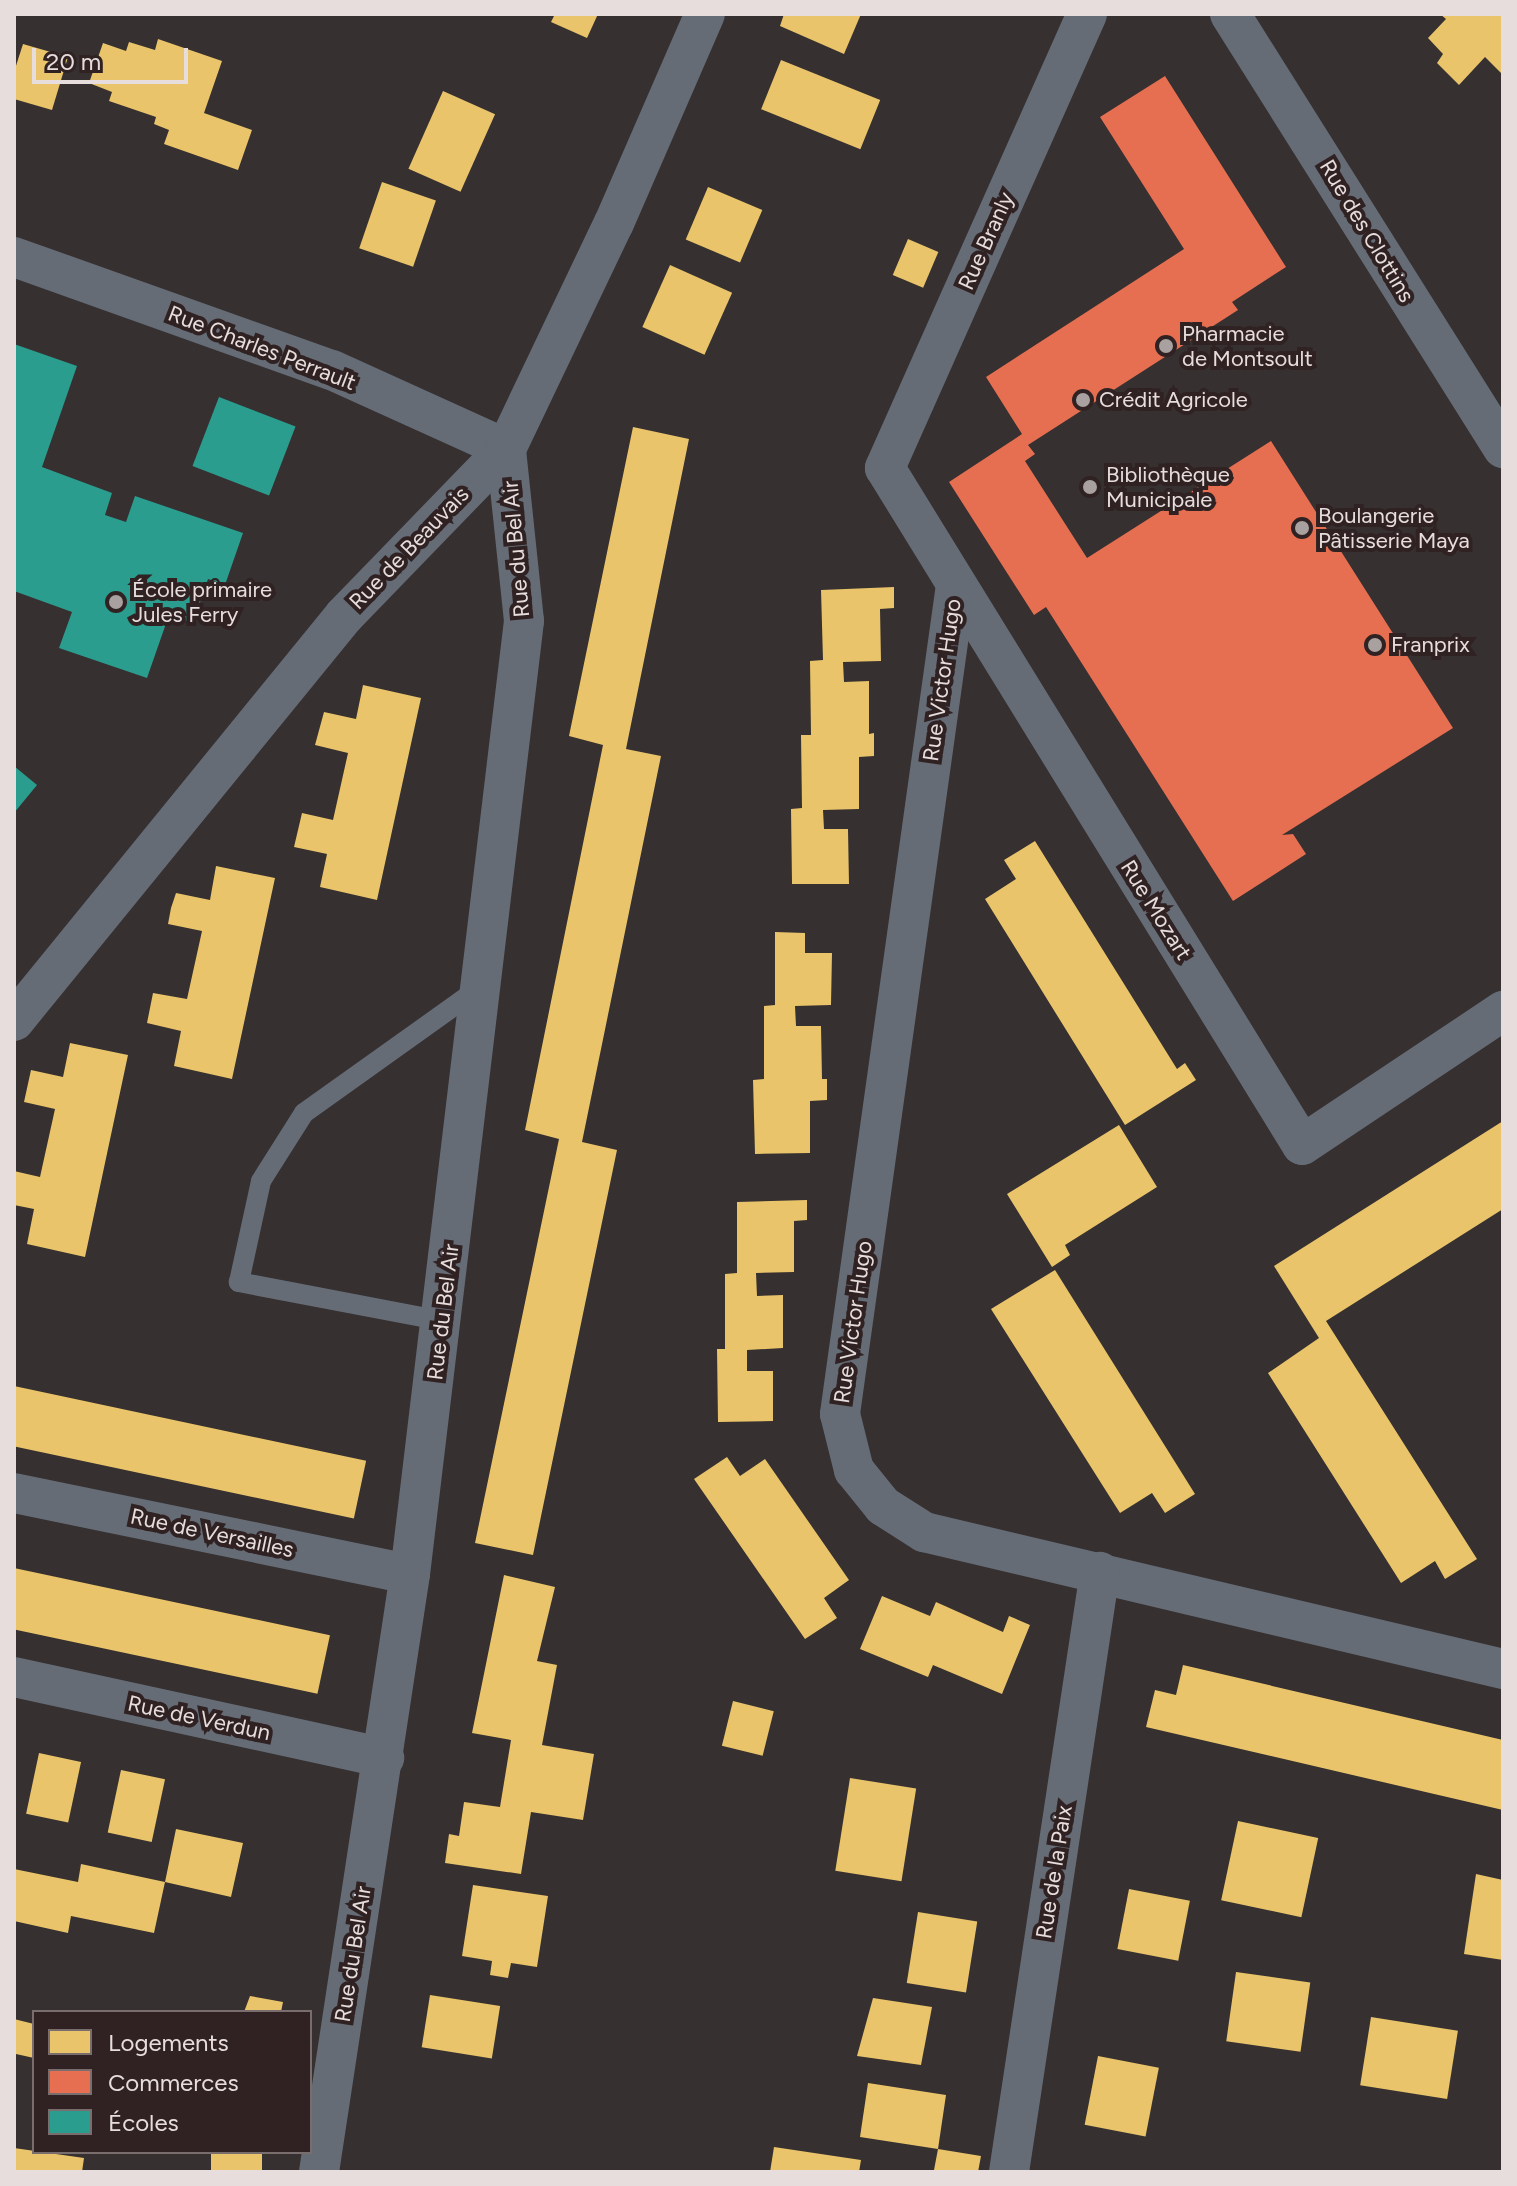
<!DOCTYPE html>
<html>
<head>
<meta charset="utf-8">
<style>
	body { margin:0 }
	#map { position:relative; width:1517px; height:2186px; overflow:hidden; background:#363030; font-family:Figtree,sans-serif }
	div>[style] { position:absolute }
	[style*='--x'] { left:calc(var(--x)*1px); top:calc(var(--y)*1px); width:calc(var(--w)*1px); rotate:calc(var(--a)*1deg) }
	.homes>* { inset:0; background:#e9c46a; transform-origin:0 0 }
	.shops>* { inset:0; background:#e76f51 }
	.schools>* { inset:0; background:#2a9d8f; transform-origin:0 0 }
	.lane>* { height:20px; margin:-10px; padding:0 10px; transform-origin:10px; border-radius:10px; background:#656c76 }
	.street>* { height:40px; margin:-20px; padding:0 20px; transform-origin:20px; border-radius:20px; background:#656c76 }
	.dots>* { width:22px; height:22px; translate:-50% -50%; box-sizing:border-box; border:4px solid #302222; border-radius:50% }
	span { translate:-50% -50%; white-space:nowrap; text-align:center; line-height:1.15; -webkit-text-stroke:8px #302222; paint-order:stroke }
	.street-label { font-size:22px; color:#e7dddd }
	.poi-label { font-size:22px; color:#e7dddd }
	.left { translate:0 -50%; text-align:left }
	.frame { position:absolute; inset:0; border:16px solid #e7dddd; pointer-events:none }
	.legend { position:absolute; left:32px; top:2010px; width:280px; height:144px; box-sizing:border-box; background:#302222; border:2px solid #796d6d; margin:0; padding:10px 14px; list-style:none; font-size:24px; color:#e7dddd }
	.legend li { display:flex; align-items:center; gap:16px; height:40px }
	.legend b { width:40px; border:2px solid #796d6d }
	.scale { position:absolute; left:32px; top:48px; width:156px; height:36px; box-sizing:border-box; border:4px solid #e7dddd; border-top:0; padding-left:10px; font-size:24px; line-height:28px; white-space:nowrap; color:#e7dddd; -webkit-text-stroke:6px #302222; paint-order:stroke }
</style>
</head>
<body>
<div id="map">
	<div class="homes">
		<i style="clip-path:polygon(555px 14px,598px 14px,587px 38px,551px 22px)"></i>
		<i style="clip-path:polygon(784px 14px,861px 14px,844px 54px,780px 26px)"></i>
		<i style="clip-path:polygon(1440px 14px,1503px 14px,1503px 75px,1485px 57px,1459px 85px,1437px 63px,1443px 54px,1428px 38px,1446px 19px)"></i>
		<i style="clip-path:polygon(158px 39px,222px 61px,204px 113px,252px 130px,238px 170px,164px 144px,169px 130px,154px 124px,156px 117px,109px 101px,112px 92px,89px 83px,103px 43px,126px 51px,129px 42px,155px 50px)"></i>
		<i style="clip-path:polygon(23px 44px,68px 57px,52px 110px,14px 99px,14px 72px)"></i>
		<i style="left:781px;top:60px;width:107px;height:53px;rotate:22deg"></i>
		<i style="left:443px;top:91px;width:57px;height:85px;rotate:24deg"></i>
		<i style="left:382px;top:182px;width:57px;height:70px;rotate:19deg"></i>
		<i style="left:708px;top:187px;width:59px;height:57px;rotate:23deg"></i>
		<i style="left:908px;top:239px;width:33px;height:39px;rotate:23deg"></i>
		<i style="left:670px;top:265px;width:68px;height:68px;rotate:24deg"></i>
		<i style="clip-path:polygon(633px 427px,689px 439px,626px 749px,661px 756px,582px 1142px,617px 1150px,533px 1555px,475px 1543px,559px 1139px,525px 1130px,603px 745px,569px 736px)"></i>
		<i style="clip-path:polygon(894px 587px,894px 608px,880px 609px,881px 661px,843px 662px,844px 682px,869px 681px,869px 734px,874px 733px,874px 756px,859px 757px,859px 809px,823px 810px,824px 829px,848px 829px,849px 884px,792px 884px,791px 809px,802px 808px,801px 735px,811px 735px,810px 661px,823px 660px,821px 590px)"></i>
		<i style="clip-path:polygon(363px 685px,421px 698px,377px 900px,320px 887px,327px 854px,294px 847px,302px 813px,333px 820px,348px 753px,315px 745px,324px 712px,356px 719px)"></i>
		<i style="clip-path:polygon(1035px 841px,1177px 1069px,1185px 1063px,1196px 1080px,1125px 1125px,985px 899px,1016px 879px,1004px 860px)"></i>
		<i style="clip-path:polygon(216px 866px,275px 878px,232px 1079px,174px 1066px,181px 1031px,147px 1023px,153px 993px,187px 999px,202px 931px,168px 924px,171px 908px,176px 893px,210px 900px)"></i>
		<i style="clip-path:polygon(775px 932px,805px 933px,805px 953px,832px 953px,831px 1005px,795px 1006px,796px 1026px,821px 1026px,822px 1079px,827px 1079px,827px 1100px,810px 1101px,810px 1153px,755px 1154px,753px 1080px,764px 1079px,764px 1006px,775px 1005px)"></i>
		<i style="clip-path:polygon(70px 1043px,128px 1055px,85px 1257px,27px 1244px,34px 1209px,14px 1205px,14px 1171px,40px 1177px,55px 1109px,24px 1102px,31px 1070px,63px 1077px)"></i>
		<i style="clip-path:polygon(1503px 1121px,1503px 1209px,1326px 1321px,1477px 1559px,1445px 1579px,1435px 1561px,1401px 1583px,1268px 1373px,1319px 1338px,1274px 1266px)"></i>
		<i style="clip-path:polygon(1119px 1125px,1157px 1187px,1065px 1245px,1070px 1255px,1052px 1267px,1007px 1194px)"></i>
		<i style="clip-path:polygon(807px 1200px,807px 1220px,794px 1221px,794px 1272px,756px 1273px,757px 1296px,783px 1295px,783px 1348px,747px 1350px,747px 1371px,773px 1371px,773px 1421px,718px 1422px,717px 1349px,725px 1349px,725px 1274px,737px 1273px,737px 1202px)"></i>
		<i style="clip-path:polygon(1055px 1270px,1195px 1494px,1165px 1513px,1152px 1493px,1120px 1513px,991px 1309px)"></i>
		<i style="left:14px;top:1386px;width:360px;height:59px;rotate:12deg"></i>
		<i style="clip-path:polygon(727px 1457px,740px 1476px,765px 1459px,849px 1580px,824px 1598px,837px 1618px,805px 1639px,694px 1479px)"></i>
		<i style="left:14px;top:1568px;width:323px;height:60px;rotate:12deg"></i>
		<i style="clip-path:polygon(504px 1575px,555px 1587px,537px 1661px,557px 1665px,542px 1745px,594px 1754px,583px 1820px,531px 1812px,521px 1874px,445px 1863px,449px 1834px,459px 1836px,464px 1802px,500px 1807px,511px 1740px,472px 1733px)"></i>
		<i style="clip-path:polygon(882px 1596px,930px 1616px,936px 1602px,1003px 1632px,1009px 1616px,1030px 1625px,1002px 1694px,933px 1665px,928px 1677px,860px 1649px)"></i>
		<i style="clip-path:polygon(1183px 1665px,1503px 1740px,1503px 1810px,1146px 1727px,1155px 1690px,1176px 1695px)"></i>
		<i style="left:733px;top:1701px;width:42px;height:46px;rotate:14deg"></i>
		<i style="left:39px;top:1753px;width:43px;height:62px;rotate:12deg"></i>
		<i style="left:121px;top:1770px;width:45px;height:64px;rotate:12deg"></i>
		<i style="left:850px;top:1778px;width:67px;height:94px;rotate:9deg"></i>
		<i style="left:1238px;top:1821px;width:82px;height:81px;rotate:12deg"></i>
		<i style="clip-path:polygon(176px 1829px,243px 1843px,231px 1897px,165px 1882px,154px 1933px,71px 1916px,68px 1933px,14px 1921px,14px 1869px,78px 1882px,81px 1864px,165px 1882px)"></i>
		<i style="clip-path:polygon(1476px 1874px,1503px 1880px,1503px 1960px,1464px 1954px)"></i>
		<i style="clip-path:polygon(473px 1885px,548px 1896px,537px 1967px,511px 1963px,508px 1978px,490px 1975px,492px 1961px,462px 1956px)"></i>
		<i style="left:1129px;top:1889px;width:62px;height:61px;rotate:11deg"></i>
		<i style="left:918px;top:1912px;width:60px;height:72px;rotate:9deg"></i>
		<i style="left:1236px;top:1972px;width:75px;height:70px;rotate:8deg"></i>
		<i style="left:430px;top:1995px;width:71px;height:53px;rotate:9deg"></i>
		<i style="clip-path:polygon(250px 1996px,283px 2002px,281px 2012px,244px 2012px)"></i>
		<i style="clip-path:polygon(873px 1998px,932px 2007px,921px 2065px,857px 2056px)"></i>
		<i style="left:1371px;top:2017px;width:88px;height:69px;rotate:9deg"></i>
		<i style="clip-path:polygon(14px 2019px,34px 2024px,34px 2058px,16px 2054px)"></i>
		<i style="left:1098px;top:2056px;width:62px;height:70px;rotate:11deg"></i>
		<i style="clip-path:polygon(868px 2083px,946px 2095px,938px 2149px,981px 2156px,978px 2172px,934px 2170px,938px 2149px,860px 2137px)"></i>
		<i style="clip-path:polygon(774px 2147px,861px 2160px,859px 2172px,770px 2172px)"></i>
		<i style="clip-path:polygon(14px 2148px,84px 2158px,82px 2172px,14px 2172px)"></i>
		<i style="left:211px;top:2152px;width:51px;height:20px"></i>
	</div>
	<div class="shops">
		<i style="clip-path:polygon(1165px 76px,1286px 267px,1232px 302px,1238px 310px,1028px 445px,1035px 454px,1025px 461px,1087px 558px,1271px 441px,1453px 728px,1282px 835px,1293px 834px,1306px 854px,1233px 901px,1046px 607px,1034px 615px,949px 482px,1022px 434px,986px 377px,1184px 249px,1100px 117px)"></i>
	</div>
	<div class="schools">
		<i style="clip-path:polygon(14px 344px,77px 366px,42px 467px,112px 493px,105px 515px,126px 522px,135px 496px,243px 533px,225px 585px,208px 579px,193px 623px,169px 615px,147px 678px,59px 648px,72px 612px,14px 591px)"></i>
		<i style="left:219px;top:397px;width:82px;height:74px;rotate:21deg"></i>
		<i style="clip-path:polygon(14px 766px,37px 785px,14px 813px)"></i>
	</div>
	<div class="lane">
		<i style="--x:443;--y:1321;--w:208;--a:-169.2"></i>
		<i style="--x:239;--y:1282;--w:103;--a:-77.7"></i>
		<i style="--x:261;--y:1181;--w:80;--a:-57.7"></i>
		<i style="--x:304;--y:1113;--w:214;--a:-35.5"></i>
	</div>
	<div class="street">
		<i style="--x:1087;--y:14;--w:497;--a:114"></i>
		<i style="--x:885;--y:468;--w:795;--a:58.37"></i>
		<i style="--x:1302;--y:1145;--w:242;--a:-33.7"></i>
		<i style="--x:1230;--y:14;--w:513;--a:57.83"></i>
		<i style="--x:14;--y:257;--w:337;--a:19.6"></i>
		<i style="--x:332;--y:370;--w:191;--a:24.4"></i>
		<i style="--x:956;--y:585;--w:837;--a:97.97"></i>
		<i style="--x:840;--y:1414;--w:58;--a:76"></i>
		<i style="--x:854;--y:1470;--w:46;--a:51.1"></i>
		<i style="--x:883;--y:1506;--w:49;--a:32.4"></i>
		<i style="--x:924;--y:1532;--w:595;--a:13.31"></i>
		<i style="--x:14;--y:1021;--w:522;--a:-50.83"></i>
		<i style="--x:344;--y:616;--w:233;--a:-45.9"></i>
		<i style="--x:506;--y:449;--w:250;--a:-64.5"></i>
		<i style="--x:614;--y:223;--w:228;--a:-66.5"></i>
		<i style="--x:14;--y:1493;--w:404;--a:11.6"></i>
		<i style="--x:14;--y:1677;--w:379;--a:12.3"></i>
		<i style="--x:319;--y:2172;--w:605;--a:-81.35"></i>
		<i style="--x:410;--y:1574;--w:960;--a:-83.18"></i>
		<i style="--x:524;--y:621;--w:173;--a:-96"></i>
		<i style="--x:1009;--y:2172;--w:607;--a:-81.38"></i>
	</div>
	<div class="dots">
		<i style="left:1166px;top:346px;background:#a9a0a0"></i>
		<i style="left:1083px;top:400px;background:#a9a0a0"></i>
		<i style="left:1090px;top:487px;background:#a9a0a0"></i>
		<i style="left:1302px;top:528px;background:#a9a0a0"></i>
		<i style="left:116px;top:602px;background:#a9a0a0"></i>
		<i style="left:1375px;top:645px;background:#a9a0a0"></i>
	</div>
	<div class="street-label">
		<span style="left:1367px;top:231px;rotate:59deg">Rue des Clottins</span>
		<span style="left:986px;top:241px;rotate:-66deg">Rue Branly</span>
		<span style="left:262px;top:348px;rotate:21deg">Rue Charles Perrault</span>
		<span style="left:409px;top:548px;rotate:-46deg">Rue de Beauvais</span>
		<span style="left:516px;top:549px;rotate:-95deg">Rue du Bel Air</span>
		<span style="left:942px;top:680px;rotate:-82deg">Rue Victor Hugo</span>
		<span style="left:1156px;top:910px;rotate:58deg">Rue Mozart</span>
		<span style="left:443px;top:1312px;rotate:-83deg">Rue du Bel Air</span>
		<span style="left:853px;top:1322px;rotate:-82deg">Rue Victor Hugo</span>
		<span style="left:212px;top:1533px;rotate:12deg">Rue de Versailles</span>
		<span style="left:199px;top:1718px;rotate:12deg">Rue de Verdun</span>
		<span style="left:1054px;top:1872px;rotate:-81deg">Rue de la Paix</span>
		<span style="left:353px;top:1954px;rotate:-81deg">Rue du Bel Air</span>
	</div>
	<div class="poi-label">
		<span class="left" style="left:1182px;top:346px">Pharmacie<br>de Montsoult</span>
		<span class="left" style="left:1099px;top:400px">Crédit Agricole</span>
		<span class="left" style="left:1106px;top:487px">Bibliothèque<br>Municipale</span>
		<span class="left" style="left:1318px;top:528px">Boulangerie<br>Pâtisserie Maya</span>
		<span class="left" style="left:132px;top:602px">École primaire<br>Jules Ferry</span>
		<span class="left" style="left:1391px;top:645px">Franprix</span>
	</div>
	<div class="frame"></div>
	<ul class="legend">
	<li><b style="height:22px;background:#e9c46a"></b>Logements</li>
	<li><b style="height:22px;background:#e76f51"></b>Commerces</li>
	<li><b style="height:22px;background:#2a9d8f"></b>Écoles</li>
	</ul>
	<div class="scale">20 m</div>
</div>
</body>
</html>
